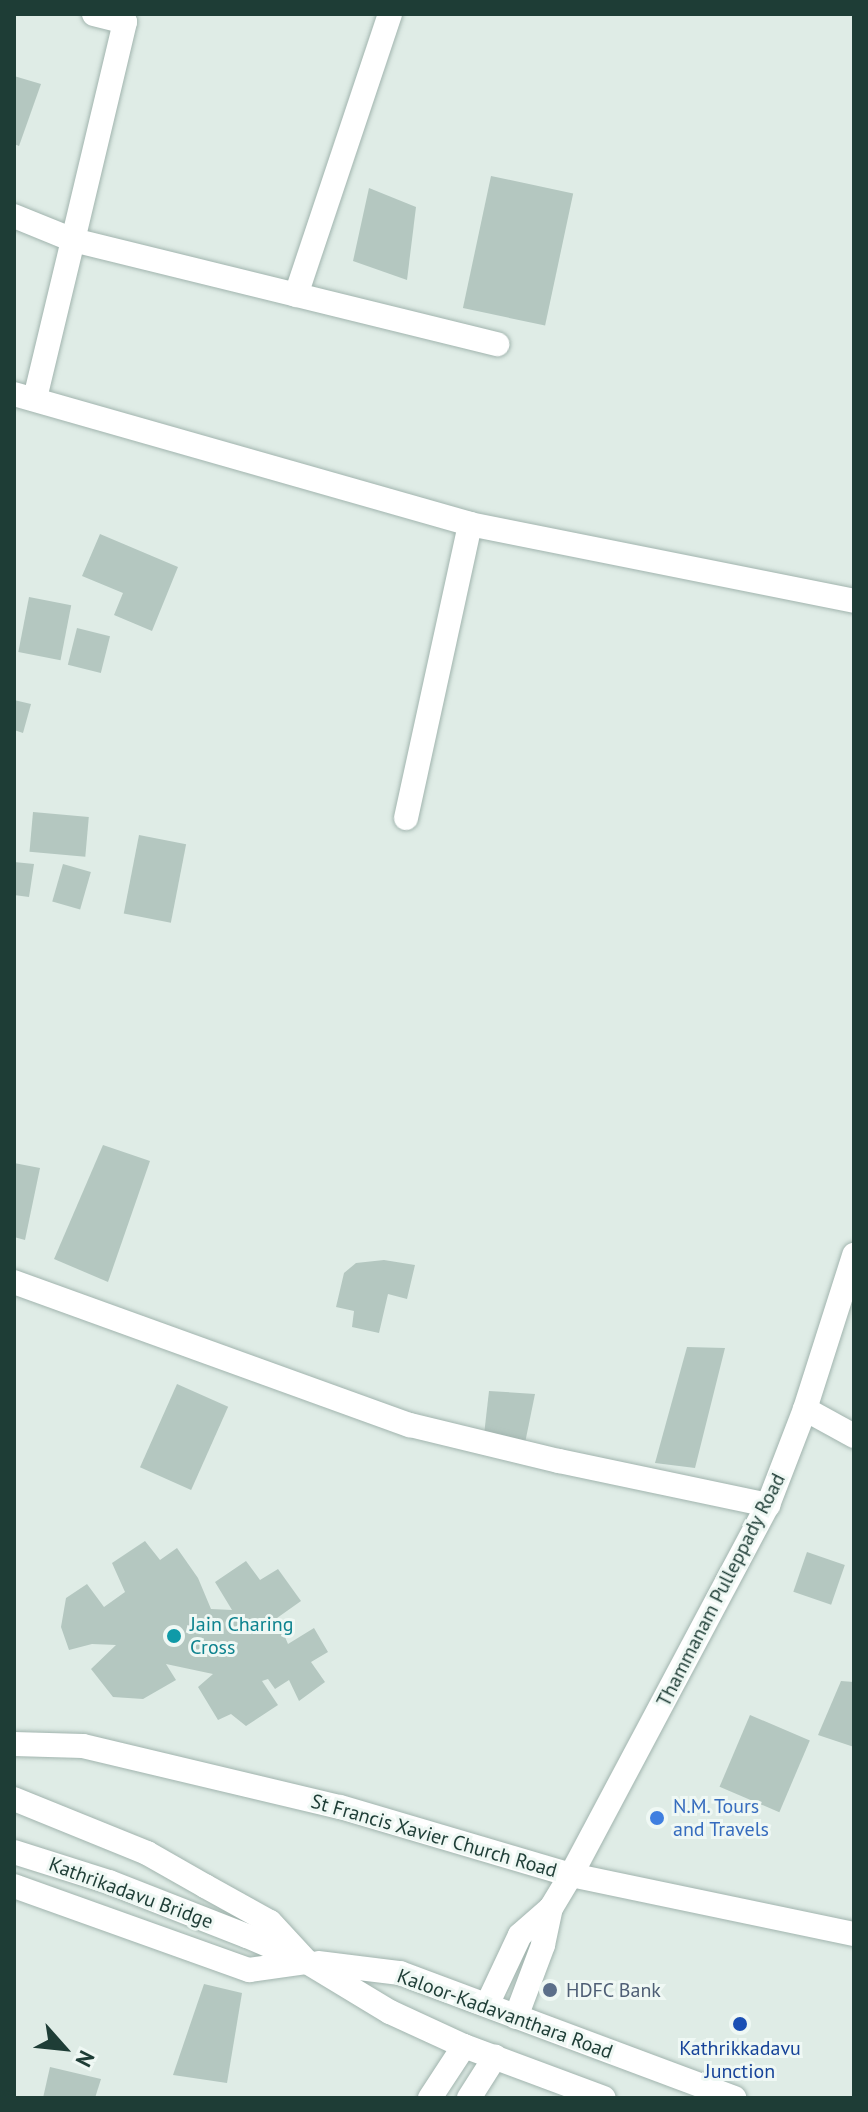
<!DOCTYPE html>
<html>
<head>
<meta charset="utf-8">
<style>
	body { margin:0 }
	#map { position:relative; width:868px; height:2112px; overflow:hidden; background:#dfece6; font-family:"PT Sans",sans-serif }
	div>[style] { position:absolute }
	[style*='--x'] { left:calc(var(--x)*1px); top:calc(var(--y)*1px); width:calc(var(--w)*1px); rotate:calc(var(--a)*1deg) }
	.building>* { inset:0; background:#b4c7c0; transform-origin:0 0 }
	.roads { filter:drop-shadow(0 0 2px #a1b4ae) drop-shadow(0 0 2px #a1b4ae) }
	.minor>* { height:24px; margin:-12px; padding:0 12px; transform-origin:12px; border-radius:12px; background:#fff }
	.tertiary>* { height:24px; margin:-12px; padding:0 12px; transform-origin:12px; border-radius:12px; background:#fff }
	.secondary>* { height:24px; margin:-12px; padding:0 12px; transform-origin:12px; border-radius:12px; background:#fff }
	.dots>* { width:22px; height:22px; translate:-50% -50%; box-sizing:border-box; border:4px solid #eff8f4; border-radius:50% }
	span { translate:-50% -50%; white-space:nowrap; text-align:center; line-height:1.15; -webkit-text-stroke:6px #eff8f4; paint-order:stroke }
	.street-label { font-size:20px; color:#1e3d36 }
	.culture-label { font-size:20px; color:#0d838f }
	.left { translate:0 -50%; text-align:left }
	.shop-label { font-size:20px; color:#366cbe }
	.service-label { font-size:20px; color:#4e5e75 }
	.transit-label { font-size:20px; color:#164399 }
	.frame { position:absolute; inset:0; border:16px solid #1e3d36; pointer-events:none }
	.north { position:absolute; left:24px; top:2008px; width:80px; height:80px; -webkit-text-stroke:6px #eff8f4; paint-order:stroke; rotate:117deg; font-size:22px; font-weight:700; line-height:32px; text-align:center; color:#1e3d36 }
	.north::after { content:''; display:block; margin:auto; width:28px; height:36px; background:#1e3d36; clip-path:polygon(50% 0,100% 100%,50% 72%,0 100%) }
</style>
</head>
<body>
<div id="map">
	<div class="building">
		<i style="clip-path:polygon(14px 76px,41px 84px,19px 146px,14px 144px)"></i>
		<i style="left:491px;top:176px;width:84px;height:135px;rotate:12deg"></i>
		<i style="clip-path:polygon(369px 188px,416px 207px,407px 280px,353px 261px)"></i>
		<i style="clip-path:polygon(100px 534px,178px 567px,152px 631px,114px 615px,123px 593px,82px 576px)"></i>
		<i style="left:29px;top:597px;width:43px;height:56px;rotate:11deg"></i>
		<i style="left:77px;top:628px;width:34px;height:38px;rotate:14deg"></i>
		<i style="clip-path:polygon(14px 700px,31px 704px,23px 733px,14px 730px)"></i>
		<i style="left:33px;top:812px;width:56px;height:40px;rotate:5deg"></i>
		<i style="left:139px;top:835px;width:48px;height:80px;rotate:11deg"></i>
		<i style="clip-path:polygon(14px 862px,34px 864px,29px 897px,14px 895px)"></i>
		<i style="left:63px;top:864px;width:29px;height:39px;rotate:16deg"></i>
		<i style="clip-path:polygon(103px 1145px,150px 1161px,108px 1282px,54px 1259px)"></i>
		<i style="clip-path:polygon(14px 1163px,40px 1168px,25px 1240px,14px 1237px)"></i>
		<i style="clip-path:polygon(384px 1260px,415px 1265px,407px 1299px,388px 1294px,379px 1333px,352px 1327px,354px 1311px,336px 1307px,344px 1273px,356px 1263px)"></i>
		<i style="clip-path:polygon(687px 1347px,725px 1348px,695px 1468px,655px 1463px)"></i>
		<i style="left:177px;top:1384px;width:56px;height:91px;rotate:24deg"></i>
		<i style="clip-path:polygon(489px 1391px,535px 1394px,525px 1443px,484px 1435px)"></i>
		<i style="clip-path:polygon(145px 1541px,160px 1560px,177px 1548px,198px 1578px,211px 1609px,232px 1610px,215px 1582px,246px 1561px,260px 1580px,278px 1569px,301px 1601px,277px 1618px,288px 1644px,314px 1628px,328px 1652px,311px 1662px,325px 1682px,299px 1701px,289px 1680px,275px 1689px,268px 1679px,262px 1681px,278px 1705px,246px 1726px,231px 1714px,218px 1720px,198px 1687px,213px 1674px,166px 1664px,176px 1680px,143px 1699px,113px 1697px,91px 1669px,116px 1645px,92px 1644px,69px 1650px,61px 1627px,66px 1598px,87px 1584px,104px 1607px,125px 1592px,112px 1563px)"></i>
		<i style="left:807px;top:1552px;width:40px;height:42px;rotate:19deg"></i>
		<i style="clip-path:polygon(841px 1681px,854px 1682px,854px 1747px,818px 1735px)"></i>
		<i style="left:750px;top:1715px;width:65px;height:78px;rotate:23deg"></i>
		<i style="clip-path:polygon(204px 1984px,242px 1993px,227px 2083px,173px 2075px)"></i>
		<i style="clip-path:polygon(50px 2067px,101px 2079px,95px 2098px,43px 2098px)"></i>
	</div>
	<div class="roads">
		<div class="minor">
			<i style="--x:94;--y:14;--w:32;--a:14"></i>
			<i style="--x:125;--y:22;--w:224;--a:103.4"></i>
			<i style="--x:73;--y:240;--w:437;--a:13.8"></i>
			<i style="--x:14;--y:216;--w:64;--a:22.1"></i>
			<i style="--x:73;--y:240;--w:163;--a:103.5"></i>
			<i style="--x:296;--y:295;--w:296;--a:-71.5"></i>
			<i style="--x:406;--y:818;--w:301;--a:-77.7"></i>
			<i style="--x:14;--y:1282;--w:421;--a:19.9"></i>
			<i style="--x:410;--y:1425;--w:153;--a:13.6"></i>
			<i style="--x:559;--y:1461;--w:214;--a:11.9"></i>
			<i style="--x:805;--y:1409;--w:56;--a:28.9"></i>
		</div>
		<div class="tertiary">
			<i style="--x:14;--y:394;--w:474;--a:15.9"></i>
			<i style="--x:470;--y:524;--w:392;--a:11.3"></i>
			<i style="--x:14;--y:1744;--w:69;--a:1.7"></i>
			<i style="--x:83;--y:1746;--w:264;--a:13.4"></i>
			<i style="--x:340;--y:1807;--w:241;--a:16.4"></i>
			<i style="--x:571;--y:1875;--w:289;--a:11.8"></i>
			<i style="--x:14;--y:1799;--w:144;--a:22.1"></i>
			<i style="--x:147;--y:1853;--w:67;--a:29.6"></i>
			<i style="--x:205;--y:1886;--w:74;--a:29"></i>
			<i style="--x:270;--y:1922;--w:54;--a:47.2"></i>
			<i style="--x:14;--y:1886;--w:250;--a:19.7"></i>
			<i style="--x:249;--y:1970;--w:59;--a:-7.9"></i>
		</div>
		<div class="secondary">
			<i style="--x:14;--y:1852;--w:100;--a:17.5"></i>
			<i style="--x:109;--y:1882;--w:148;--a:21.4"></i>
			<i style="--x:247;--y:1936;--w:65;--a:23.4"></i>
			<i style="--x:307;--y:1962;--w:97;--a:31.1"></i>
			<i style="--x:390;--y:2012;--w:81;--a:24.7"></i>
			<i style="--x:464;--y:2046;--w:149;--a:20.4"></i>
			<i style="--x:318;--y:1963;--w:83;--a:7"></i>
			<i style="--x:400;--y:1973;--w:357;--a:20.5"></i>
			<i style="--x:487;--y:2005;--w:77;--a:-64.8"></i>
			<i style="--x:520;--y:1935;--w:41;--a:-41.1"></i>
			<i style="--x:551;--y:1908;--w:39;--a:-59"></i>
			<i style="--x:571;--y:1875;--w:419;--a:-62"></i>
			<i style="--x:768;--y:1505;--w:103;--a:-68.9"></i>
			<i style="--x:805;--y:1409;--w:162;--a:-72.3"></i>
			<i style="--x:516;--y:2017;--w:77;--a:-69.4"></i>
			<i style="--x:543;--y:1945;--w:38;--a:-78"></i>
			<i style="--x:430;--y:2098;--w:62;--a:-56.8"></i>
			<i style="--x:469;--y:2098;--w:49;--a:-57.6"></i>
		</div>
	</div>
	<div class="dots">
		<i style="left:174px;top:1636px;background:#0f9aa8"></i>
		<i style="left:657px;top:1818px;background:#3f7fe0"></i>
		<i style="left:550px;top:1990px;background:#5c6f8a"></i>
		<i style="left:740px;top:2024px;background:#1a4fb4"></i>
	</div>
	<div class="street-label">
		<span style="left:721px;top:1590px;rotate:-63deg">Thammanam Pulleppady Road</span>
		<span style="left:434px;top:1836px;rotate:16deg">St Francis Xavier Church Road</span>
		<span style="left:131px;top:1893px;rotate:20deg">Kathrikadavu Bridge</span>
		<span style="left:505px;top:2014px;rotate:20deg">Kaloor-Kadavanthara Road</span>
	</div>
	<div class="culture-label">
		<span class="left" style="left:190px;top:1636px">Jain Charing<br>Cross</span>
	</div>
	<div class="shop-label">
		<span class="left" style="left:673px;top:1818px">N.M. Tours<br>and Travels</span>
	</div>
	<div class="service-label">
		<span class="left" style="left:566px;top:1990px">HDFC Bank</span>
	</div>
	<div class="transit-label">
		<span style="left:740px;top:2060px">Kathrikkadavu<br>Junction</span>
	</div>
	<div class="frame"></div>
	<div class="north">N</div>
</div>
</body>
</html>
